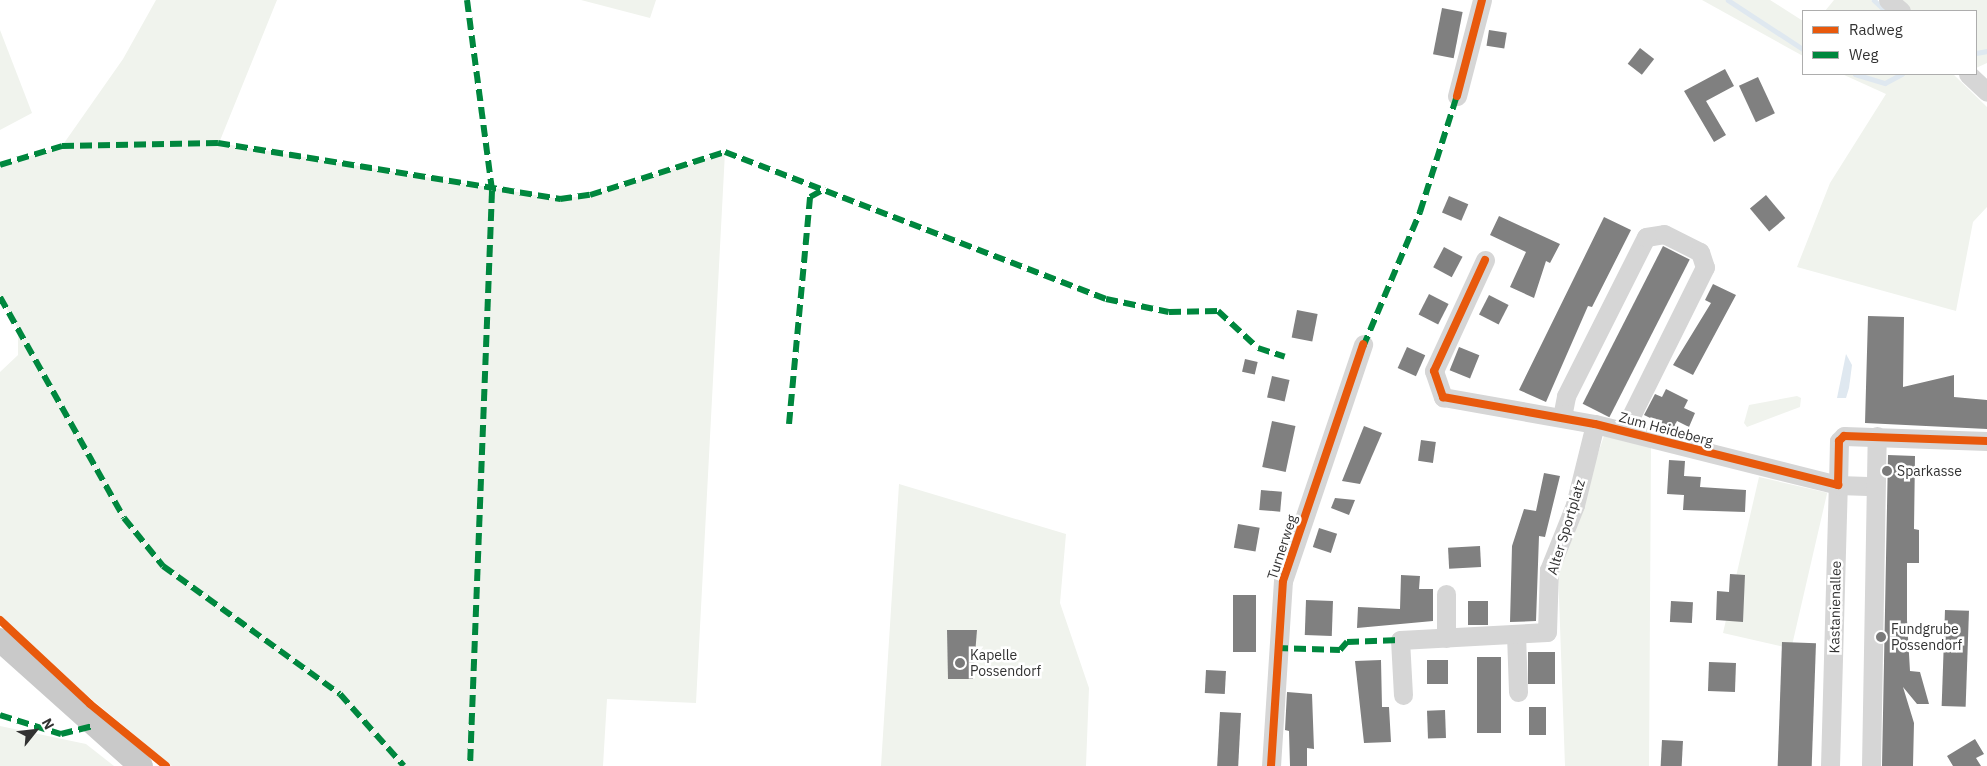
<!DOCTYPE html>
<html>
<head>
<meta charset="utf-8">
<style>
	body { margin:0 }
	#map { position:relative; width:1987px; height:766px; overflow:hidden; background:#fff; font-family:"IBM Plex Sans",sans-serif }
	div>[style] { position:absolute }
	[style*='--x'] { left:calc(var(--x)*1px); top:calc(var(--y)*1px); width:calc(var(--w)*1px); rotate:calc(var(--a)*1deg) }
	.green>* { inset:0; background:#f0f3ed; transform-origin:0 0 }
	.water>* { inset:0; background:#dfe8f0 }
	.stream>* { height:4.5px; margin:-2.25px; padding:0 2.25px; transform-origin:2.25px; border-radius:2.25px; background:#dfe8f0 }
	.building>* { inset:0; background:#808080; transform-origin:0 0 }
	.minor>* { height:19px; margin:-9.5px; padding:0 9.5px; transform-origin:9.5px; border-radius:9.5px; background:#d6d6d6 }
	.major>* { height:24px; margin:-12px; padding:0 12px; transform-origin:12px; border-radius:12px; background:#c9c9c9 }
	.quiet>* { height:6px; margin-top:-3px; transform-origin:0; background:repeating-linear-gradient(90deg,#00873e 0 12px,transparent 0 18px) }
	.cycleway>* { height:8px; margin:-4px; padding:0 4px; transform-origin:4px; border-radius:4px; background:#e8590c }
	.dots>* { width:14px; height:14px; translate:-50% -50%; box-sizing:border-box; border:2px solid #fff; border-radius:50% }
	span { translate:-50% -50%; white-space:nowrap; text-align:center; line-height:1.15; -webkit-text-stroke:5px #fff; paint-order:stroke }
	.street-label { font-size:14px; color:#323232 }
	.poi-label { font-size:14px; color:#323232 }
	.left { translate:0 -50%; text-align:left }
	.legend { position:absolute; left:1802px; top:10px; width:175px; height:65px; box-sizing:border-box; background:#fff; border:1px solid #adadad; margin:0; padding:6px 9px; list-style:none; font-size:15px; color:#323232 }
	.legend li { display:flex; align-items:center; gap:10px; height:25px }
	.legend b { width:25px; border:1px solid #adadad }
	.north { position:absolute; left:10px; top:706px; width:50px; height:50px; -webkit-text-stroke:4px #fff; paint-order:stroke; rotate:61deg; font-size:14px; font-weight:700; line-height:20px; text-align:center; color:#323232 }
	.north::after { content:''; display:block; margin:auto; width:18px; height:22px; background:#323232; clip-path:polygon(50% 0,100% 100%,50% 72%,0 100%) }
</style>
</head>
<body>
<div id="map">
	<div class="green">
		<i style="clip-path:polygon(156px 0,277px 0,219px 143px,560px 199px,590px 195px,725px 152px,696px 703px,607px 699px,603px 766px,172px 766px,84px 693px,0 615px,0 372px,18px 355px,18px 329px,0 297px,0 165px,62px 146px,123px 59px)"></i>
		<i style="clip-path:polygon(581px 0,656px 0,650px 18px)"></i>
		<i style="clip-path:polygon(1702px 0,1770px 0,1803px 21px,1803px 56px)"></i>
		<i style="clip-path:polygon(1834px 0,1871px 0,1884px 11px,1825px 11px)"></i>
		<i style="clip-path:polygon(1899px 0,1987px 0,1987px 63px,1976px 68px,1976px 11px,1911px 11px)"></i>
		<i style="clip-path:polygon(0 30px,32px 113px,0 130px)"></i>
		<i style="clip-path:polygon(1842px 74px,1953px 74px,1987px 107px,1987px 207px,1973px 222px,1956px 311px,1797px 267px,1830px 183px,1886px 94px)"></i>
		<i style="clip-path:polygon(1797px 396px,1801px 398px,1800px 407px,1747px 427px,1744px 423px,1749px 405px)"></i>
		<i style="clip-path:polygon(1604px 436px,1651px 447px,1649px 766px,1565px 766px,1558px 569px)"></i>
		<i style="left:1759px;top:477px;width:70px;height:160px;rotate:13deg"></i>
		<i style="clip-path:polygon(899px 484px,1066px 534px,1060px 603px,1089px 688px,1086px 766px,881px 766px)"></i>
		<i style="clip-path:polygon(0 726px,86px 744px,114px 766px,0 766px)"></i>
	</div>
	<div class="water">
		<i style="clip-path:polygon(1846px 354px,1852px 365px,1849px 388px,1846px 398px,1837px 398px)"></i>
	</div>
	<div class="stream">
		<i style="--x:1728;--y:0;--w:90;--a:33.2"></i>
		<i style="--x:1874;--y:0;--w:16;--a:43"></i>
		<i style="--x:1976;--y:53;--w:11;--a:-10"></i>
		<i style="--x:1855;--y:74;--w:31;--a:17"></i>
		<i style="--x:1885;--y:83;--w:19;--a:-28"></i>
	</div>
	<div class="building">
		<i style="left:1442px;top:8px;width:21px;height:47px;rotate:11deg"></i>
		<i style="left:1489px;top:30px;width:18px;height:16px;rotate:9deg"></i>
		<i style="left:1640px;top:48px;width:18px;height:20px;rotate:38deg"></i>
		<i style="clip-path:polygon(1725px 69px,1734px 86px,1706px 101px,1726px 135px,1714px 142px,1684px 91px)"></i>
		<i style="left:1758px;top:77px;width:40px;height:21px;rotate:65deg"></i>
		<i style="left:1766px;top:195px;width:30px;height:21px;rotate:50deg"></i>
		<i style="left:1449px;top:196px;width:21px;height:18px;rotate:23deg"></i>
		<i style="clip-path:polygon(1499px 216px,1560px 244px,1550px 263px,1546px 261px,1534px 298px,1510px 287px,1526px 252px,1490px 235px)"></i>
		<i style="clip-path:polygon(1604px 217px,1631px 230px,1592px 307px,1588px 306px,1546px 402px,1519px 390px)"></i>
		<i style="left:1663px;top:246px;width:30px;height:177px;rotate:27deg"></i>
		<i style="left:1444px;top:247px;width:21px;height:23px;rotate:28deg"></i>
		<i style="clip-path:polygon(1713px 284px,1736px 295px,1693px 375px,1673px 365px,1711px 303px,1705px 300px)"></i>
		<i style="left:1429px;top:294px;width:22px;height:23px;rotate:27deg"></i>
		<i style="left:1489px;top:295px;width:22px;height:22px;rotate:27deg"></i>
		<i style="left:1297px;top:310px;width:21px;height:28px;rotate:11deg"></i>
		<i style="clip-path:polygon(1868px 316px,1904px 317px,1903px 387px,1954px 375px,1954px 397px,1987px 400px,1987px 429px,1865px 423px)"></i>
		<i style="left:1407px;top:347px;width:20px;height:23px;rotate:24deg"></i>
		<i style="left:1459px;top:347px;width:22px;height:25px;rotate:22deg"></i>
		<i style="left:1245px;top:359px;width:13px;height:13px;rotate:13deg"></i>
		<i style="left:1272px;top:376px;width:18px;height:22px;rotate:13deg"></i>
		<i style="clip-path:polygon(1666px 389px,1688px 400px,1684px 408px,1695px 413px,1689px 427px,1677px 421px,1673px 429px,1644px 415px,1655px 394px,1662px 397px)"></i>
		<i style="left:1272px;top:421px;width:24px;height:47px;rotate:12deg"></i>
		<i style="clip-path:polygon(1364px 426px,1382px 433px,1360px 484px,1342px 481px)"></i>
		<i style="left:1421px;top:440px;width:15px;height:21px;rotate:8deg"></i>
		<i style="clip-path:polygon(1888px 455px,1915px 456px,1914px 529px,1919px 530px,1919px 563px,1907px 563px,1907px 620px,1910px 671px,1920px 672px,1929px 704px,1917px 704px,1903px 687px,1914px 723px,1913px 766px,1882px 766px)"></i>
		<i style="clip-path:polygon(1669px 460px,1685px 461px,1684px 476px,1701px 477px,1700px 487px,1746px 490px,1745px 512px,1683px 510px,1684px 495px,1667px 494px)"></i>
		<i style="clip-path:polygon(1544px 473px,1560px 476px,1545px 537px,1539px 536px,1536px 621px,1510px 622px,1512px 546px,1524px 509px,1536px 511px)"></i>
		<i style="left:1261px;top:490px;width:21px;height:20px;rotate:5deg"></i>
		<i style="clip-path:polygon(1335px 498px,1355px 500px,1349px 515px,1331px 508px)"></i>
		<i style="left:1238px;top:524px;width:22px;height:24px;rotate:10deg"></i>
		<i style="left:1319px;top:528px;width:19px;height:20px;rotate:18deg"></i>
		<i style="left:1480px;top:546px;width:21px;height:32px;rotate:87deg"></i>
		<i style="clip-path:polygon(1730px 574px,1745px 575px,1743px 622px,1716px 620px,1717px 591px,1729px 592px)"></i>
		<i style="clip-path:polygon(1401px 575px,1420px 576px,1419px 589px,1433px 589px,1433px 621px,1357px 628px,1358px 607px,1400px 609px)"></i>
		<i style="left:1233px;top:595px;width:23px;height:57px"></i>
		<i style="left:1306px;top:600px;width:27px;height:35px;rotate:2deg"></i>
		<i style="left:1468px;top:601px;width:20px;height:24px"></i>
		<i style="left:1671px;top:601px;width:22px;height:21px;rotate:3deg"></i>
		<i style="left:1945px;top:610px;width:24px;height:96px;rotate:2deg"></i>
		<i style="clip-path:polygon(947px 630px,977px 630px,973px 679px,948px 679px)"></i>
		<i style="left:1782px;top:642px;width:34px;height:124px;rotate:2deg"></i>
		<i style="left:1555px;top:652px;width:32px;height:27px;rotate:90deg"></i>
		<i style="left:1477px;top:657px;width:24px;height:76px"></i>
		<i style="clip-path:polygon(1381px 660px,1382px 707px,1389px 707px,1391px 742px,1364px 743px,1355px 661px)"></i>
		<i style="left:1427px;top:660px;width:21px;height:24px"></i>
		<i style="left:1709px;top:662px;width:27px;height:29px;rotate:2deg"></i>
		<i style="left:1206px;top:670px;width:20px;height:23px;rotate:3deg"></i>
		<i style="clip-path:polygon(1287px 692px,1312px 694px,1314px 749px,1307px 748px,1307px 766px,1290px 766px,1289px 731px,1285px 730px)"></i>
		<i style="left:1529px;top:707px;width:17px;height:28px"></i>
		<i style="left:1445px;top:710px;width:28px;height:18px;rotate:88deg"></i>
		<i style="left:1220px;top:712px;width:21px;height:54px;rotate:3deg"></i>
		<i style="clip-path:polygon(1975px 739px,1984px 754px,1976px 758px,1981px 766px,1953px 766px,1947px 756px)"></i>
		<i style="left:1662px;top:740px;width:21px;height:26px;rotate:3deg"></i>
	</div>
	<div class="minor">
		<i style="--x:1888;--y:0;--w:17;--a:40"></i>
		<i style="--x:1968;--y:74;--w:26;--a:43"></i>
		<i style="--x:1457;--y:96;--w:99;--a:-75.4"></i>
		<i style="--x:1485;--y:260;--w:122;--a:114.7"></i>
		<i style="--x:1434;--y:371;--w:28;--a:71"></i>
		<i style="--x:1443;--y:397;--w:154;--a:10.1"></i>
		<i style="--x:1595;--y:424;--w:251;--a:14.1"></i>
		<i style="--x:1838;--y:485;--w:44;--a:-88.7"></i>
		<i style="--x:1839;--y:441;--w:7;--a:-45"></i>
		<i style="--x:1844;--y:436;--w:143;--a:2"></i>
		<i style="--x:1562;--y:417;--w:21;--a:-79"></i>
		<i style="--x:1566;--y:396;--w:178;--a:-63.3"></i>
		<i style="--x:1646;--y:237;--w:18;--a:-9"></i>
		<i style="--x:1664;--y:234;--w:40;--a:26.6"></i>
		<i style="--x:1700;--y:252;--w:16;--a:72"></i>
		<i style="--x:1705;--y:267;--w:182;--a:116.4"></i>
		<i style="--x:1446;--y:594;--w:44;--a:90"></i>
		<i style="--x:1516;--y:634;--w:58;--a:88"></i>
		<i style="--x:1403;--y:695;--w:55;--a:-93.1"></i>
		<i style="--x:1400;--y:640;--w:147;--a:-3.1"></i>
		<i style="--x:1547;--y:632;--w:62;--a:-88.2"></i>
		<i style="--x:1549;--y:570;--w:70;--a:-68.2"></i>
		<i style="--x:1575;--y:505;--w:83;--a:-76.1"></i>
		<i style="--x:1271;--y:766;--w:185;--a:-86.3"></i>
		<i style="--x:1283;--y:581;--w:250;--a:-71.3"></i>
		<i style="--x:1830;--y:766;--w:281;--a:-88.4"></i>
		<i style="--x:1838;--y:485;--w:37;--a:2"></i>
		<i style="--x:1871;--y:766;--w:330;--a:-89"></i>
	</div>
	<div class="major">
		<i style="--x:0;--y:640;--w:189;--a:41.8"></i>
	</div>
	<div class="quiet">
		<i style="--x:467;--y:0;--w:193;--a:82.5"></i>
		<i style="--x:492;--y:191;--w:575;--a:92.19"></i>
		<i style="--x:0;--y:165;--w:65;--a:-17"></i>
		<i style="--x:62;--y:146;--w:156;--a:-1.1"></i>
		<i style="--x:218;--y:143;--w:347;--a:9.3"></i>
		<i style="--x:560;--y:199;--w:30;--a:-8"></i>
		<i style="--x:590;--y:195;--w:142;--a:-17.7"></i>
		<i style="--x:725;--y:152;--w:408;--a:21.1"></i>
		<i style="--x:1106;--y:299;--w:64;--a:11.7"></i>
		<i style="--x:1169;--y:312;--w:49;--a:-1.2"></i>
		<i style="--x:1218;--y:311;--w:54;--a:42.8"></i>
		<i style="--x:1258;--y:348;--w:28;--a:18"></i>
		<i style="--x:0;--y:297;--w:253;--a:60.7"></i>
		<i style="--x:124;--y:518;--w:62;--a:50.9"></i>
		<i style="--x:163;--y:566;--w:218;--a:35.9"></i>
		<i style="--x:340;--y:694;--w:96;--a:48.4"></i>
		<i style="--x:1363;--y:347;--w:147;--a:-67.1"></i>
		<i style="--x:1420;--y:212;--w:126;--a:-72.4"></i>
		<i style="--x:789;--y:424;--w:228;--a:-84.7"></i>
		<i style="--x:810;--y:197;--w:18;--a:-29"></i>
		<i style="--x:1276;--y:648;--w:64;--a:1.8"></i>
		<i style="--x:1340;--y:650;--w:11;--a:-49"></i>
		<i style="--x:1347;--y:642;--w:53;--a:-2.2"></i>
		<i style="--x:0;--y:715;--w:64;--a:17.3"></i>
		<i style="--x:61;--y:734;--w:34;--a:-14"></i>
	</div>
	<div class="cycleway">
		<i style="--x:1457;--y:96;--w:99;--a:-75.4"></i>
		<i style="--x:1485;--y:260;--w:122;--a:114.7"></i>
		<i style="--x:1434;--y:371;--w:28;--a:71"></i>
		<i style="--x:1443;--y:397;--w:154;--a:10.1"></i>
		<i style="--x:1595;--y:424;--w:251;--a:14.1"></i>
		<i style="--x:1838;--y:485;--w:44;--a:-88.7"></i>
		<i style="--x:1839;--y:441;--w:7;--a:-45"></i>
		<i style="--x:1844;--y:436;--w:143;--a:2"></i>
		<i style="--x:0;--y:620;--w:123;--a:43"></i>
		<i style="--x:90;--y:704;--w:98;--a:39.2"></i>
		<i style="--x:1271;--y:766;--w:185;--a:-86.3"></i>
		<i style="--x:1283;--y:581;--w:250;--a:-71.3"></i>
	</div>
	<div class="dots">
		<i style="left:1887px;top:471px;background:#7a7a7a"></i>
		<i style="left:1881px;top:637px;background:#7a7a7a"></i>
		<i style="left:960px;top:663px;background:#7a7a7a"></i>
	</div>
	<div class="street-label">
		<span style="left:1666px;top:429px;rotate:15deg">Zum Heideberg</span>
		<span style="left:1566px;top:527px;rotate:-73deg">Alter Sportplatz</span>
		<span style="left:1282px;top:547px;rotate:-72deg">Turnerweg</span>
		<span style="left:1835px;top:607px;rotate:-89deg">Kastanienallee</span>
	</div>
	<div class="poi-label">
		<span class="left" style="left:1897px;top:471px">Sparkasse</span>
		<span class="left" style="left:1891px;top:637px">Fundgrube<br>Possendorf</span>
		<span class="left" style="left:970px;top:663px">Kapelle<br>Possendorf</span>
	</div>
	<ul class="legend">
	<li><b style="height:6px;background:#e8590c"></b>Radweg</li>
	<li><b style="height:6px;background:#00873e"></b>Weg</li>
	</ul>
	<div class="north">N</div>
</div>
</body>
</html>
